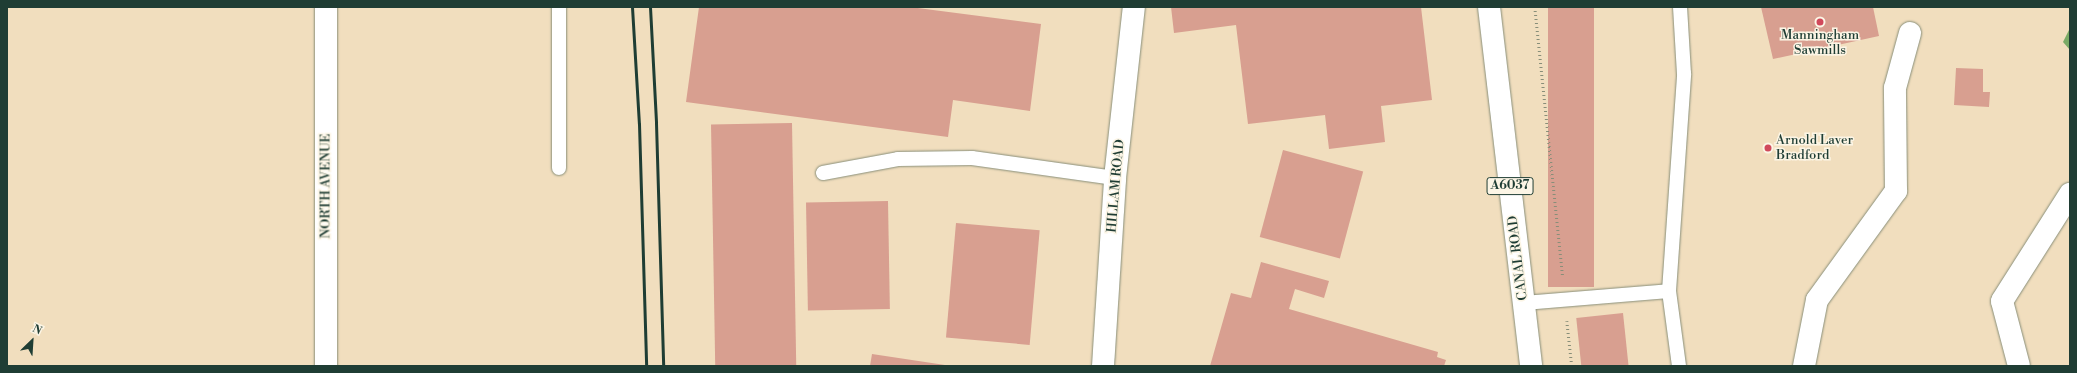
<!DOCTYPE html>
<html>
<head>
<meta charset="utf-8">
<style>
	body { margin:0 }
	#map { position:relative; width:2077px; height:373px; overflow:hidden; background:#f1debe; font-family:"Libre Bodoni",serif }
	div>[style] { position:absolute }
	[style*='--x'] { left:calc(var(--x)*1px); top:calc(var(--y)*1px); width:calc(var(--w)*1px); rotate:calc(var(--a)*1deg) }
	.forest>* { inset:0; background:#7aaa66 }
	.building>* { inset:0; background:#d89f90; transform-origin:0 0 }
	.path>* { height:2.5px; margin-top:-1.25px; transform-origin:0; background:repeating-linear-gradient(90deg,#888e79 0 1px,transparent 0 4px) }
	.roads { filter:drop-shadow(0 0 1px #888e79) drop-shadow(0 0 1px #888e79) }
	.service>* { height:14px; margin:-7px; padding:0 7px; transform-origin:7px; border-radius:7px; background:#fff }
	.minor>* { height:22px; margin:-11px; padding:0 11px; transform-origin:11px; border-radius:11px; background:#fff }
	.primary>* { height:22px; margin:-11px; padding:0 11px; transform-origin:11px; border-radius:11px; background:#fff }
	.rail>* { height:3px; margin:-1.5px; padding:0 1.5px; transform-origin:1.5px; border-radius:1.5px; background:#1f3d34 }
	.dots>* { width:11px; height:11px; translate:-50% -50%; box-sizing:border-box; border:2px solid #fcf5e5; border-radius:50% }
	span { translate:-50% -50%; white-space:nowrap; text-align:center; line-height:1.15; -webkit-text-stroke:3px #fcf5e5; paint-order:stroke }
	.shield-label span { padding:1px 3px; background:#fcf5e5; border:1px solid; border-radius:3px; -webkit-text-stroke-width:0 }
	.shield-label { font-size:12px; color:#1f3d34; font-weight:700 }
	.poi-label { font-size:13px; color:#1f3d34 }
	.left { translate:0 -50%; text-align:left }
	.street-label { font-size:13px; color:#1f3d34 }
	.frame { position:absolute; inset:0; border:8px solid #1f3d34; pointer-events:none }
	.north { position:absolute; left:12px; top:321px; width:40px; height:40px; -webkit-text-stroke:3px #fcf5e5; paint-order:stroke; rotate:25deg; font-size:11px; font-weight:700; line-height:16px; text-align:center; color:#1f3d34 }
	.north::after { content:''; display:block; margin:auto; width:14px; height:18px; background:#1f3d34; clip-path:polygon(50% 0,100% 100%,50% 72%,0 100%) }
</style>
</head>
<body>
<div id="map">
	<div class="forest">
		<i style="clip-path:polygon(2070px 28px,2070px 50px,2063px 42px)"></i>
	</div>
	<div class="building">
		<i style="clip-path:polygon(699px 7px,910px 7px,1041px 24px,1030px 111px,953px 100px,948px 137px,686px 102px)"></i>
		<i style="clip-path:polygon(1171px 7px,1421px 7px,1432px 100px,1381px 106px,1385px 142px,1329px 149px,1325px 115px,1248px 124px,1236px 25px,1174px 33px)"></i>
		<i style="left:1548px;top:7px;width:46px;height:280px"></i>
		<i style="clip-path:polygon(1761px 7px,1873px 7px,1879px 36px,1773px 59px)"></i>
		<i style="clip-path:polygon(1956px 68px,1983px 69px,1983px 92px,1990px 92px,1989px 107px,1954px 105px)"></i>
		<i style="left:792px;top:123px;width:243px;height:81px;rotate:89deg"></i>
		<i style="left:1283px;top:150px;width:83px;height:90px;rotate:15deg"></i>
		<i style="left:888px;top:201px;width:108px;height:82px;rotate:89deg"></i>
		<i style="left:956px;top:223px;width:84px;height:115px;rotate:5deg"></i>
		<i style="clip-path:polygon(1261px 262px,1329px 281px,1324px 298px,1295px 289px,1289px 309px,1438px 352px,1437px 357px,1446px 360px,1444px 366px,1210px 366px,1231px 293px,1251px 298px)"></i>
		<i style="left:1623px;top:313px;width:53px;height:47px;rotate:84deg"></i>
		<i style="clip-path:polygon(872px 354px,945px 365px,945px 366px,870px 366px)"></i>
	</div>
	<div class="path">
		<i style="--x:1535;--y:7;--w:272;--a:84.1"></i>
		<i style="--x:1567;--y:321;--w:45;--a:83.7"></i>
	</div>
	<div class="roads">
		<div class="service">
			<i style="--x:559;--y:7;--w:161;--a:90"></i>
			<i style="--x:823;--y:173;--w:76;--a:-10.6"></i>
			<i style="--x:898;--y:159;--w:74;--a:-0.8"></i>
			<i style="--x:972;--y:158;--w:144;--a:8"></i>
			<i style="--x:1524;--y:303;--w:145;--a:-4.7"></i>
			<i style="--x:1679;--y:366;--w:76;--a:-97.6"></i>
			<i style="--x:1669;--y:291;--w:218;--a:-86"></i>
			<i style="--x:1684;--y:74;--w:67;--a:-93.4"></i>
		</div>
		<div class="minor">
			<i style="--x:326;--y:366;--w:359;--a:-90"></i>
			<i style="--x:1103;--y:366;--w:188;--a:-86.3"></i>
			<i style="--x:1115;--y:178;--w:172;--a:-83.7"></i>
			<i style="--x:1804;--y:366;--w:67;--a:-78.9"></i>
			<i style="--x:1817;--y:300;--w:135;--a:-54.1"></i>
			<i style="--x:1896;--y:191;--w:103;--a:-90.6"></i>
			<i style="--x:1895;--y:88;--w:57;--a:-74.7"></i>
			<i style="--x:2019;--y:366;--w:67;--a:-104.7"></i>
			<i style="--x:2002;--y:301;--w:127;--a:-57.6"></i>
		</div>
		<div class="primary">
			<i style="--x:1489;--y:7;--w:361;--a:83.3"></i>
		</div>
	</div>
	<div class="rail">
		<i style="--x:632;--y:7;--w:117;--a:86.6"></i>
		<i style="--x:639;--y:124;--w:242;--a:88.3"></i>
		<i style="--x:650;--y:7;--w:116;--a:87"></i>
		<i style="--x:656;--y:123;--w:243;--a:88.3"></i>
	</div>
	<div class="dots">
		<i style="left:1820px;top:22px;background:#d1495b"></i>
		<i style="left:1768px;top:148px;background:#d1495b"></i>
	</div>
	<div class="shield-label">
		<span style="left:1510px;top:186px">A6037</span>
	</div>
	<div class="poi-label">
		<span style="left:1820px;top:43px">Manningham<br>Sawmills</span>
		<span class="left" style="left:1776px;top:148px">Arnold Laver<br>Bradford</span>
	</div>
	<div class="street-label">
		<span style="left:326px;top:186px;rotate:-90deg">NORTH AVENUE</span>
		<span style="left:1116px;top:186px;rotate:-85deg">HILLAM ROAD</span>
		<span style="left:1518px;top:258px;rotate:-97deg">CANAL ROAD</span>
	</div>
	<div class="frame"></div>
	<div class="north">N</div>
</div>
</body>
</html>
